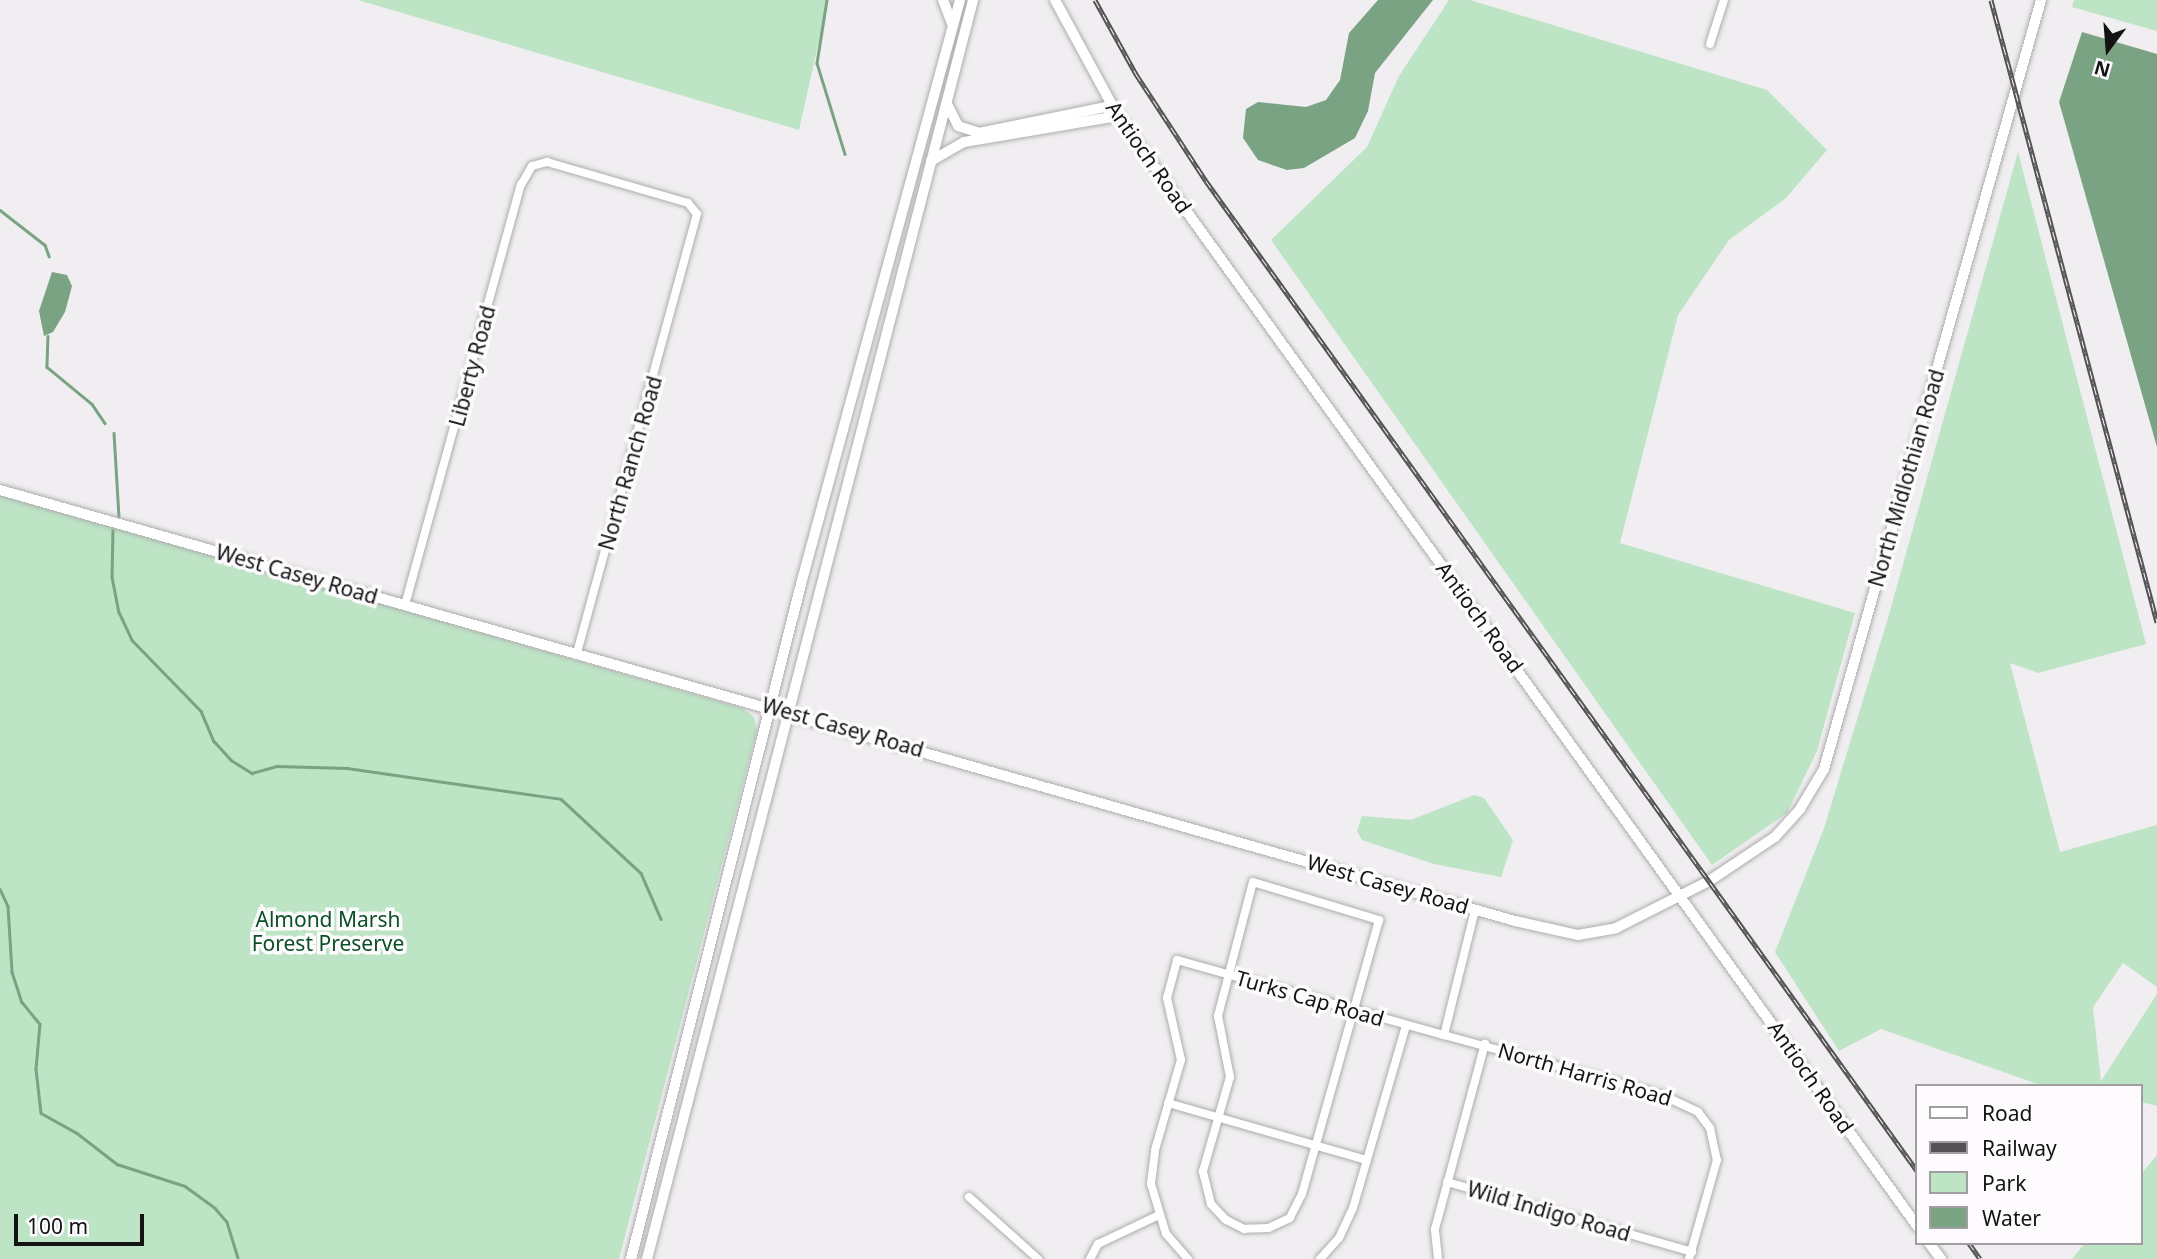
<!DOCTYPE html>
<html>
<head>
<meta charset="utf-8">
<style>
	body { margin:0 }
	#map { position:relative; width:2157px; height:1259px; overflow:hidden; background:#f0eef0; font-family:"Noto Sans",sans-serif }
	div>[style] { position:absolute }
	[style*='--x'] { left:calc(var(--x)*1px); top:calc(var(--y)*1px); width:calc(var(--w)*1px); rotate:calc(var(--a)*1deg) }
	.green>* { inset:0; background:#bde4c5 }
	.water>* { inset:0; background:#79a382 }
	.stream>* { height:2.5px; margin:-1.25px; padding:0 1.25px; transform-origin:1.25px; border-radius:1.25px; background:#79a382 }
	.roads { filter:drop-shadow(0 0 2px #aeacae) drop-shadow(0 0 2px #aeacae) }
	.minor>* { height:8px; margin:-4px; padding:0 4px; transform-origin:4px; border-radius:4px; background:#fff }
	.major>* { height:10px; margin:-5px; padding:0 5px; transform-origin:5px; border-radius:5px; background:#fff }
	.rail>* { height:5px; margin-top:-2.5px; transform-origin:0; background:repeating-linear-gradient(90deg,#fefbfe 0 8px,#545254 0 16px); box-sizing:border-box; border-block:2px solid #545254 }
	span { translate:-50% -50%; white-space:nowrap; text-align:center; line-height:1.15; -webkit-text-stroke:7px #fefbfe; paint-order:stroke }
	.street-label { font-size:21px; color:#141314 }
	.park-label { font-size:21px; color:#095025 }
	.legend { position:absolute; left:1915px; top:1084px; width:228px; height:161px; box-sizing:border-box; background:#fefbfe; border:2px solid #a09ea0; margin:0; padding:9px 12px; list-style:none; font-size:21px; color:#141314 }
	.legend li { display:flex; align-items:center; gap:14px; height:35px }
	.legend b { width:35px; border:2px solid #a09ea0 }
	.north { position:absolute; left:2073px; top:14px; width:70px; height:70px; -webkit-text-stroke:5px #fefbfe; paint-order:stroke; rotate:196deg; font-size:19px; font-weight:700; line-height:28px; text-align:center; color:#141314 }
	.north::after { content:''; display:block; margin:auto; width:24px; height:32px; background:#141314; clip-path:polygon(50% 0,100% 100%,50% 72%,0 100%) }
	.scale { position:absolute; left:14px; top:1214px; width:130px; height:32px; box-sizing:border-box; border:4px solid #141314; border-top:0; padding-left:9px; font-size:21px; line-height:24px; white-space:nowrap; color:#141314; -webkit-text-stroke:5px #fefbfe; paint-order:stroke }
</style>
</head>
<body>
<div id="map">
	<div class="green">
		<i style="clip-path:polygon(358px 0,828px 0,799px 130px)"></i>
		<i style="clip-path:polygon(1449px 0,1470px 0,1767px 90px,1827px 150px,1786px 198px,1729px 240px,1678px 315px,1620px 543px,1855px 613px,1817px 751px,1787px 813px,1712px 865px,1271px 240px,1367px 147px,1399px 76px)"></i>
		<i style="clip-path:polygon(2074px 0,2157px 0,2157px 31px,2072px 7px)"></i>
		<i style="clip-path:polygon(2018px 152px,2146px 644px,2038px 673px,2010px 663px,2060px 852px,2157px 825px,2157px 987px,2123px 963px,2093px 1007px,2101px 1081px,2157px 994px,2157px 1106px,2141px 1102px,2141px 1086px,2043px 1086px,1881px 1029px,1839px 1051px,1775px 952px,1824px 828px,1888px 618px)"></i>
		<i style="clip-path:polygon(0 494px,742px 708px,754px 717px,757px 730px,619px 1259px,0 1259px)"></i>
		<i style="clip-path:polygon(1474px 795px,1484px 798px,1513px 840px,1501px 877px,1434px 864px,1362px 840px,1357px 831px,1362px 816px,1411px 820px)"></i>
		<i style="clip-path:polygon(2157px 1155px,2157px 1259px,2072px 1259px,2085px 1243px,2141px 1243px,2141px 1174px)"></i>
	</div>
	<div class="water">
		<i style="clip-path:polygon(1378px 0,1433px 0,1375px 73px,1368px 111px,1355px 138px,1304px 168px,1287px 170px,1258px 160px,1243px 138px,1246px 109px,1258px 102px,1306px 107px,1326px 100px,1340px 80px,1349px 33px)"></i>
		<i style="clip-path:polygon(2082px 32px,2157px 54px,2157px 447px,2059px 102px)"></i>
		<i style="clip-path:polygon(52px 272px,67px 275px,72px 286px,65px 312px,53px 332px,44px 336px,39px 311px)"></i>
	</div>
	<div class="stream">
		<i style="--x:827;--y:0;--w:64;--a:99"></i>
		<i style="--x:817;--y:63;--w:95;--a:72.9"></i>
		<i style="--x:0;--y:210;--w:57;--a:37.9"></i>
		<i style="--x:45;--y:245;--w:12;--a:70"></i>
		<i style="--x:48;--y:336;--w:31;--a:92"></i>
		<i style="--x:47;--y:367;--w:58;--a:39.4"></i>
		<i style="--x:92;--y:404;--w:23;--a:56"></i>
		<i style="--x:114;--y:433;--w:83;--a:86.6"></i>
		<i style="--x:113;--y:530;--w:47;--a:91.2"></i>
		<i style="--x:112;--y:577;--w:36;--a:79"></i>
		<i style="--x:119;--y:612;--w:31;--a:65"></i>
		<i style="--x:132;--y:640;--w:99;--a:45.8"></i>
		<i style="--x:201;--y:711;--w:33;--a:67"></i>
		<i style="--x:214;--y:741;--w:25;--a:48"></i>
		<i style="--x:231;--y:760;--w:25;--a:32"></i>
		<i style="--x:252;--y:773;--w:26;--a:-16"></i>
		<i style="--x:277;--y:766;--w:70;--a:1.6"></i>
		<i style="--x:347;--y:768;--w:216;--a:8.2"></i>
		<i style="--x:561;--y:799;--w:109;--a:42.8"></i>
		<i style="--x:641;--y:873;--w:50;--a:66.5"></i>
		<i style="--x:0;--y:889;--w:19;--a:65"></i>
		<i style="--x:8;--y:906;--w:66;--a:86.5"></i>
		<i style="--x:12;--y:972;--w:32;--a:72"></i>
		<i style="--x:22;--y:1002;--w:28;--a:51"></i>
		<i style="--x:40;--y:1024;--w:45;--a:95.1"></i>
		<i style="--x:36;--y:1069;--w:44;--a:83.5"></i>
		<i style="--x:41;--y:1113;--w:41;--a:29.1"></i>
		<i style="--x:77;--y:1133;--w:51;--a:37.8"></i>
		<i style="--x:117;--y:1164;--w:71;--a:17.9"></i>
		<i style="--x:185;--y:1186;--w:37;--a:36"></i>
		<i style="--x:215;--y:1208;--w:18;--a:49"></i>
		<i style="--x:227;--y:1222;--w:39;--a:73"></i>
	</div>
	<div class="roads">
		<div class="minor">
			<i style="--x:1710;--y:44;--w:46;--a:-72.3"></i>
			<i style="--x:405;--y:605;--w:436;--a:-74.6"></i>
			<i style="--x:521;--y:185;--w:22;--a:-60"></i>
			<i style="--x:532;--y:166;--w:16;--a:-15"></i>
			<i style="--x:547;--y:162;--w:147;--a:16.2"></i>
			<i style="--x:688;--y:203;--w:14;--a:51"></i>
			<i style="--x:697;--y:214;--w:455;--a:105.3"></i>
			<i style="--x:1253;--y:882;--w:132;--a:16.8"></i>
			<i style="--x:1379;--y:920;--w:285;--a:105.7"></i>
			<i style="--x:1302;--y:1194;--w:27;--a:117"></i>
			<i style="--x:1290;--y:1218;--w:23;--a:155"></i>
			<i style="--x:1269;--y:1228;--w:25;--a:178"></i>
			<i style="--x:1244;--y:1229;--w:20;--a:-153"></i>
			<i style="--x:1226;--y:1220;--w:22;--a:-133"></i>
			<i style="--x:1211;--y:1204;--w:34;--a:-104"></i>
			<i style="--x:1203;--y:1171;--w:98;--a:-74"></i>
			<i style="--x:1230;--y:1077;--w:62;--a:-101.1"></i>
			<i style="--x:1218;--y:1016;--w:138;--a:-75.4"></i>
			<i style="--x:1475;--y:910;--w:129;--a:103.9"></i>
			<i style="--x:1444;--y:1035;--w:226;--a:15.4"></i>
			<i style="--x:1662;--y:1095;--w:40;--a:25"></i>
			<i style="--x:1698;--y:1112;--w:20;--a:53"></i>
			<i style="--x:1710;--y:1128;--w:33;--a:78"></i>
			<i style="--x:1717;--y:1160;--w:103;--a:105.8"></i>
			<i style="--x:1168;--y:1103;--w:207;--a:16"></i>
			<i style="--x:1447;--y:1182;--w:255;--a:15.9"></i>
			<i style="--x:969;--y:1197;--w:93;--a:41.9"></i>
			<i style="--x:1090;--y:1259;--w:17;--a:-62"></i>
			<i style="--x:1098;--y:1244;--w:65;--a:-25.4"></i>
			<i style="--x:1188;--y:1259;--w:33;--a:-131"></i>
			<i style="--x:1166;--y:1234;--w:52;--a:-106.7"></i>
			<i style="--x:1151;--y:1184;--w:34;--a:-83"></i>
			<i style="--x:1155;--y:1150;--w:94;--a:-73.9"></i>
			<i style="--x:1181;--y:1060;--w:64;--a:-102.7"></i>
			<i style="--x:1167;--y:998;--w:39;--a:-75"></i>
			<i style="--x:1177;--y:960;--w:277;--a:15.7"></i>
			<i style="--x:1320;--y:1259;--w:28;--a:-48"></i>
			<i style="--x:1339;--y:1238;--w:33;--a:-65"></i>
			<i style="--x:1353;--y:1208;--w:190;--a:-73.8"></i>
			<i style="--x:1438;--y:1259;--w:30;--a:-96"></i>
			<i style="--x:1435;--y:1229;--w:192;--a:-74.9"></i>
		</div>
		<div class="major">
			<i style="--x:943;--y:0;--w:25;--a:69"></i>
			<i style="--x:1055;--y:0;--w:132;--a:61.5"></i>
			<i style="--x:1118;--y:116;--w:1368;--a:54.25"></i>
			<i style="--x:947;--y:104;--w:25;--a:63"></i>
			<i style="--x:958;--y:126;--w:22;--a:18"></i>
			<i style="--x:979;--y:133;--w:135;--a:-11.6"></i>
			<i style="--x:931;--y:161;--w:38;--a:-30"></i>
			<i style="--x:964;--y:142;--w:156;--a:-9.6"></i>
			<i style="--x:0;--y:490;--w:1575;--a:15.88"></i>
			<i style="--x:1515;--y:921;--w:65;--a:12.5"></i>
			<i style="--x:1578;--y:935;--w:39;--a:-10"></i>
			<i style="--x:1616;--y:928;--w:104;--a:-26.8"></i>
			<i style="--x:1709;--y:881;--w:79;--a:-33.7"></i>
			<i style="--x:1775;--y:837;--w:38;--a:-48"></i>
			<i style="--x:1800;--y:809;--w:47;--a:-59"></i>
			<i style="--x:1824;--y:769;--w:799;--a:-74.24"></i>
			<i style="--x:1929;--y:1243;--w:20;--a:53"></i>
			<i style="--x:631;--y:1259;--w:696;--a:-75.86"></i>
			<i style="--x:801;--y:584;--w:605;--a:-74.77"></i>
			<i style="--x:647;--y:1259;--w:1301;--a:-75.48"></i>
		</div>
	</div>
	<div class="rail">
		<i style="--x:1095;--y:0;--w:85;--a:61"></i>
		<i style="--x:1136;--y:74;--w:128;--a:56.8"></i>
		<i style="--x:1206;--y:181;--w:1219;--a:54.31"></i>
		<i style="--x:1991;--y:0;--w:644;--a:75.06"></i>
		<i style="--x:1969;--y:1243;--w:19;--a:55"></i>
	</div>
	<div class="street-label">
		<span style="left:1149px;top:157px;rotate:55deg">Antioch Road</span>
		<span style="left:472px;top:366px;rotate:-75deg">Liberty Road</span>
		<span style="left:630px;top:463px;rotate:-74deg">North Ranch Road</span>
		<span style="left:1906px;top:478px;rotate:-74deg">North Midlothian Road</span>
		<span style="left:297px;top:574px;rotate:16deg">West Casey Road</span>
		<span style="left:1480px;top:617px;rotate:54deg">Antioch Road</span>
		<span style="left:843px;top:727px;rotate:16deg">West Casey Road</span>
		<span style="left:1388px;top:884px;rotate:16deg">West Casey Road</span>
		<span style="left:1310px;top:998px;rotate:16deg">Turks Cap Road</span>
		<span style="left:1585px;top:1074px;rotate:16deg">North Harris Road</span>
		<span style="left:1811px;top:1077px;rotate:55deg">Antioch Road</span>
		<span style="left:1549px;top:1211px;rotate:16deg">Wild Indigo Road</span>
	</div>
	<div class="park-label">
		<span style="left:328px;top:931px">Almond Marsh<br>Forest Preserve</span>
	</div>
	<ul class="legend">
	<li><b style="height:9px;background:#fff"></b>Road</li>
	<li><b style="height:9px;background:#545254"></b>Railway</li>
	<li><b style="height:19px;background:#bde4c5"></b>Park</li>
	<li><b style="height:19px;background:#79a382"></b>Water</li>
	</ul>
	<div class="north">N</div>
	<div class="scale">100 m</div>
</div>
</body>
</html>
